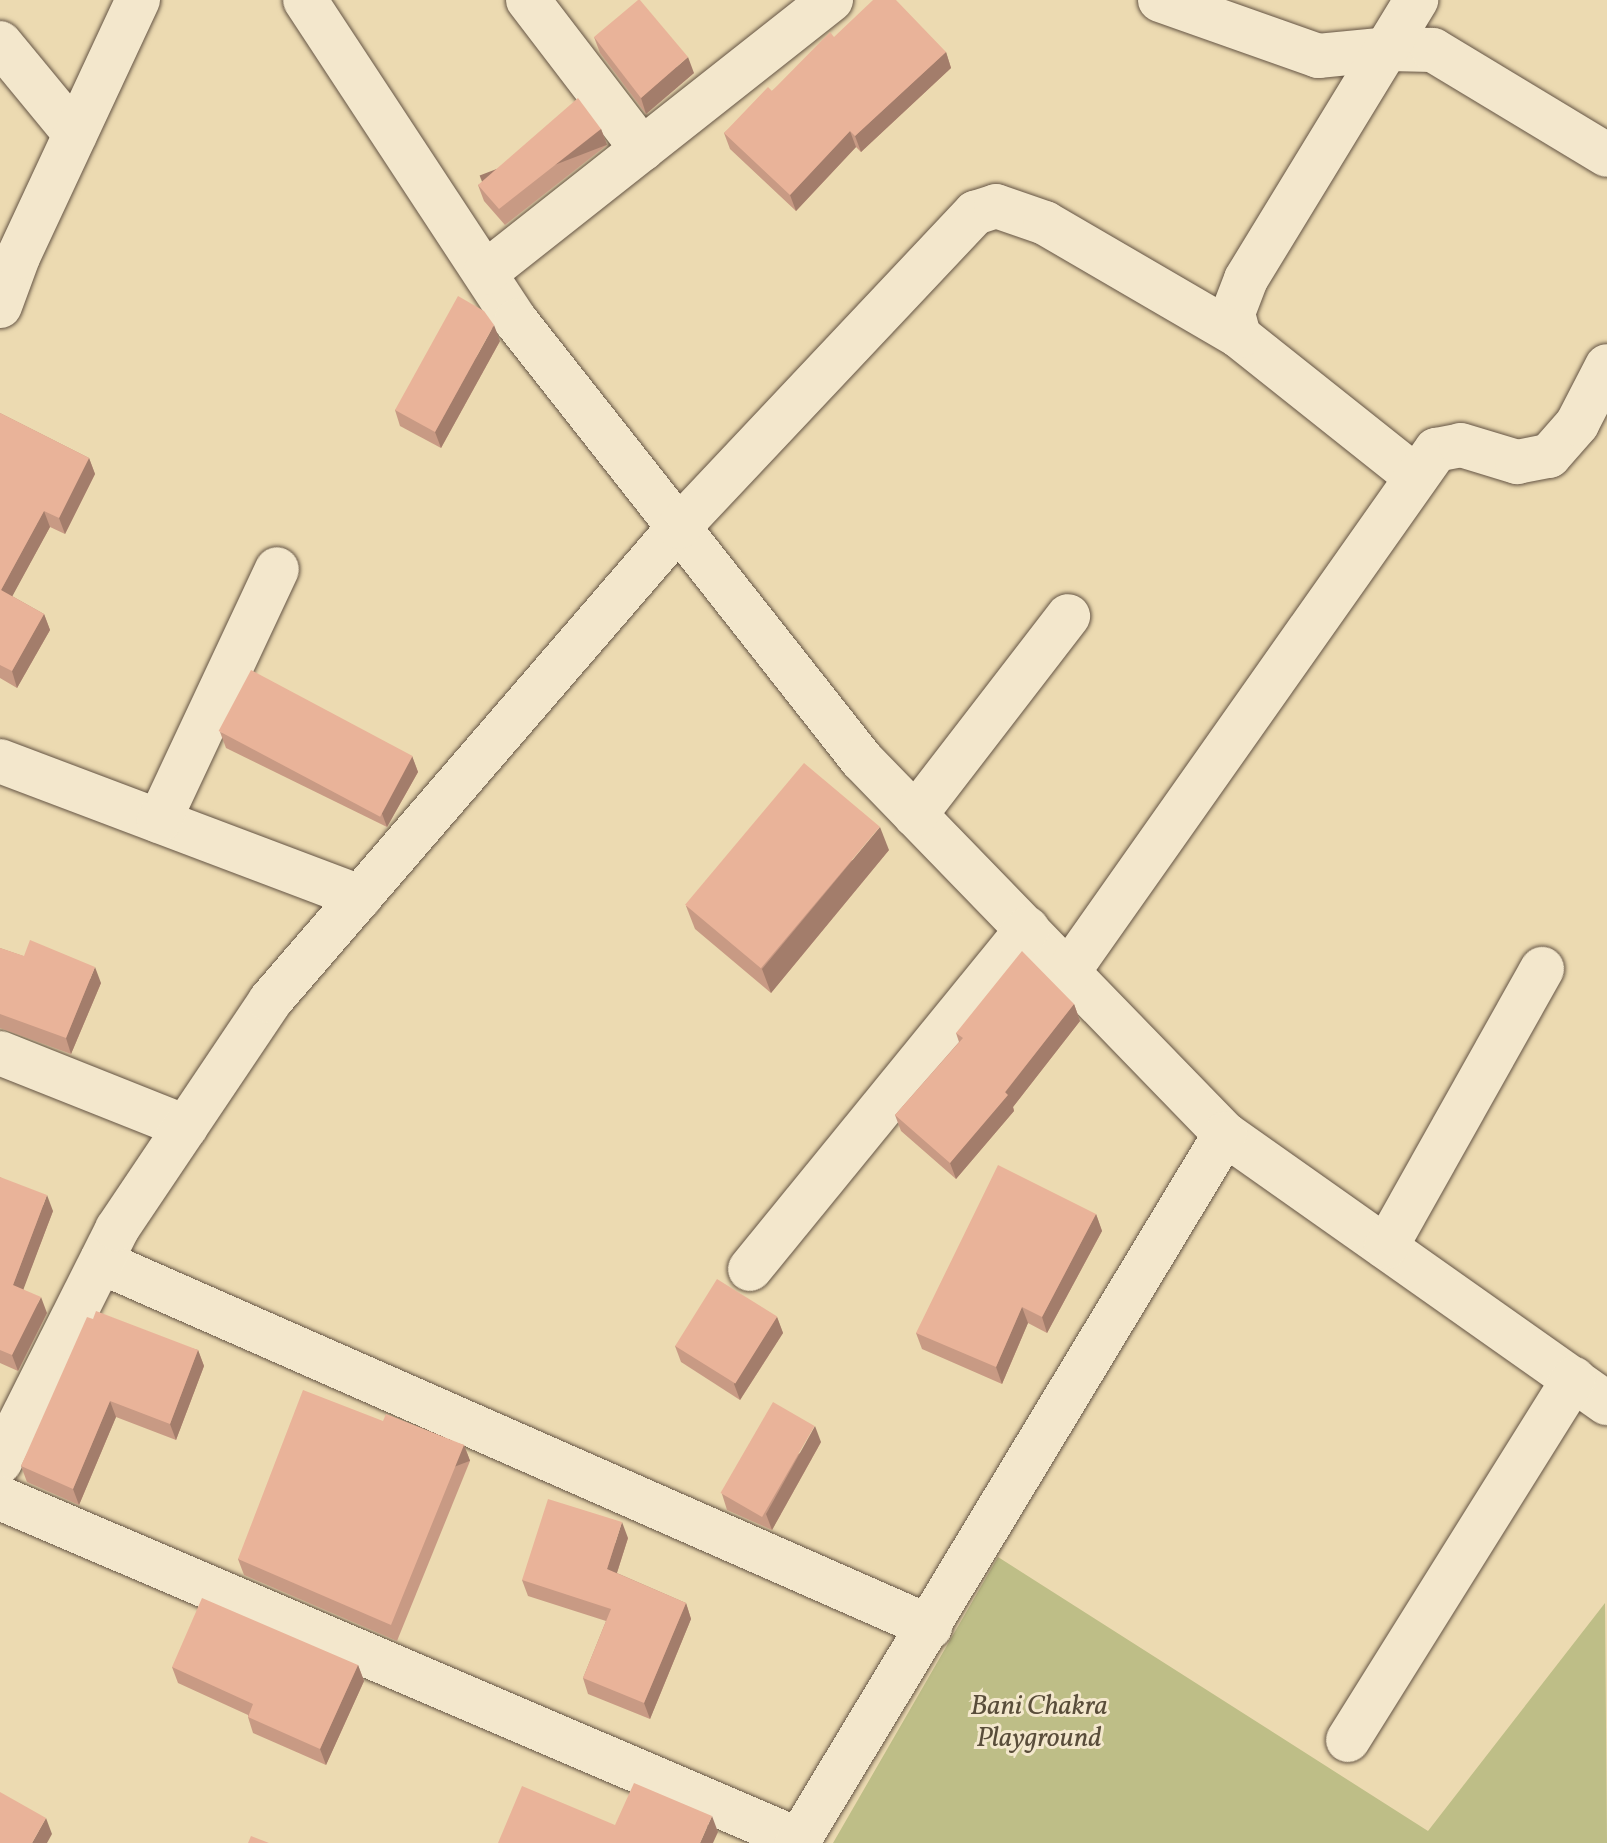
<!DOCTYPE html>
<html>
<head>
<meta charset="utf-8">
<style>
	body { margin:0 }
	#map { position:relative; width:1607px; height:1843px; overflow:hidden; background:#ecdab1; font-family:Vollkorn,serif }
	div>[style] { position:absolute }
	[style*='--x'] { left:calc(var(--x)*1px); top:calc(var(--y)*1px); width:calc(var(--w)*1px); rotate:calc(var(--a)*1deg) }
	.green>* { inset:0; background:#bebe87 }
	.roads { filter:drop-shadow(0 0 2px #645444) drop-shadow(0 0 2px #645444) }
	.minor>* { height:44px; margin:-22px; padding:0 22px; transform-origin:22px; border-radius:22px; background:#f3e7cc }
	.wall>* { inset:0; background:#c89a84 }
	.shaded-wall>* { inset:0; background:#a37d6b; transform-origin:0 0 }
	.building>* { inset:0; background:#e9b399; transform-origin:0 0 }
	span { translate:-50% -50%; white-space:nowrap; text-align:center; line-height:1.15; -webkit-text-stroke:6px #f3e7cc; paint-order:stroke }
	.park-label { font-size:28px; color:#594d3a; font-style:italic }
</style>
</head>
<body>
<div id="map">
	<div class="green">
		<i style="clip-path:polygon(998px 1557px,1428px 1831px,1605px 1603px,1607px 1843px,833px 1843px)"></i>
	</div>
	<div class="roads">
		<div class="minor">
			<i style="--x:305;--y:0;--w:384;--a:56.7"></i>
			<i style="--x:516;--y:321;--w:559;--a:51.76"></i>
			<i style="--x:862;--y:760;--w:521;--a:45.86"></i>
			<i style="--x:1225;--y:1134;--w:467;--a:35.2"></i>
			<i style="--x:528;--y:0;--w:188;--a:52.6"></i>
			<i style="--x:1160;--y:0;--w:168;--a:19.5"></i>
			<i style="--x:1318;--y:56;--w:70;--a:-5.7"></i>
			<i style="--x:1388;--y:49;--w:45;--a:1.3"></i>
			<i style="--x:1433;--y:50;--w:203;--a:31.1"></i>
			<i style="--x:0;--y:43;--w:118;--a:50.5"></i>
			<i style="--x:485;--y:273;--w:441;--a:-38.3"></i>
			<i style="--x:0;--y:306;--w:52;--a:-69.8"></i>
			<i style="--x:18;--y:257;--w:284;--a:-65"></i>
			<i style="--x:1416;--y:477;--w:226;--a:-141.5"></i>
			<i style="--x:1239;--y:336;--w:24;--a:-105"></i>
			<i style="--x:1233;--y:313;--w:36;--a:-69"></i>
			<i style="--x:1246;--y:279;--w:327;--a:-58.6"></i>
			<i style="--x:0;--y:761;--w:385;--a:20.7"></i>
			<i style="--x:915;--y:815;--w:251;--a:-52.4"></i>
			<i style="--x:159;--y:821;--w:278;--a:-64.9"></i>
			<i style="--x:1068;--y:972;--w:639;--a:-54.82"></i>
			<i style="--x:1436;--y:450;--w:25;--a:-11"></i>
			<i style="--x:1461;--y:445;--w:59;--a:16.9"></i>
			<i style="--x:1517;--y:462;--w:33;--a:-11"></i>
			<i style="--x:1549;--y:456;--w:43;--a:-48.8"></i>
			<i style="--x:1577;--y:424;--w:65;--a:-62.7"></i>
			<i style="--x:0;--y:1053;--w:200;--a:21.7"></i>
			<i style="--x:1386;--y:1247;--w:319;--a:-60.7"></i>
			<i style="--x:101;--y:1262;--w:906;--a:23.76"></i>
			<i style="--x:750;--y:1269;--w:439;--a:-50.8"></i>
			<i style="--x:0;--y:1462;--w:261;--a:-63.3"></i>
			<i style="--x:117;--y:1229;--w:275;--a:-56.1"></i>
			<i style="--x:270;--y:1001;--w:626;--a:-49.21"></i>
			<i style="--x:679;--y:527;--w:432;--a:-46.7"></i>
			<i style="--x:975;--y:213;--w:22;--a:-18"></i>
			<i style="--x:996;--y:206;--w:52;--a:19.1"></i>
			<i style="--x:1045;--y:223;--w:225;--a:30.2"></i>
			<i style="--x:0;--y:1498;--w:869;--a:23.17"></i>
			<i style="--x:1348;--y:1740;--w:426;--a:-58"></i>
			<i style="--x:797;--y:1843;--w:828;--a:-58.88"></i>
		</div>
	</div>
	<div class="wall">
		<i style="clip-path:polygon(594px 37px,694px 73px,646px 114px,600px 53px)"></i>
		<i style="clip-path:polygon(834px 37px,946px 52px,951px 68px,861px 152px,856px 147px,796px 211px,730px 149px,724px 133px)"></i>
		<i style="clip-path:polygon(601px 129px,607px 145px,505px 225px,484px 201px,478px 185px)"></i>
		<i style="clip-path:polygon(500px 341px,441px 448px,400px 426px,395px 410px)"></i>
		<i style="clip-path:polygon(0 413px,89px 458px,95px 474px,65px 534px,50px 527px,12px 596px,44px 614px,50px 630px,17px 688px,0 678px)"></i>
		<i style="clip-path:polygon(220px 732px,412px 756px,418px 772px,387px 827px,226px 748px)"></i>
		<i style="clip-path:polygon(889px 850px,771px 993px,695px 929px,686px 906px)"></i>
		<i style="clip-path:polygon(0 948px,101px 983px,71px 1054px,0 1028px)"></i>
		<i style="clip-path:polygon(1074px 1004px,1080px 1021px,1013px 1107px,1014px 1111px,956px 1179px,901px 1131px,895px 1115px,959px 1042px,956px 1033px)"></i>
		<i style="clip-path:polygon(0 1177px,53px 1211px,23px 1289px,47px 1313px,18px 1371px,0 1363px)"></i>
		<i style="clip-path:polygon(1096px 1214px,1102px 1231px,1047px 1333px,1028px 1323px,1002px 1384px,922px 1349px,916px 1333px)"></i>
		<i style="clip-path:polygon(777px 1317px,783px 1333px,740px 1400px,681px 1362px,675px 1346px)"></i>
		<i style="clip-path:polygon(93px 1319px,198px 1350px,204px 1366px,176px 1440px,116px 1417px,79px 1505px,27px 1482px,21px 1466px)"></i>
		<i style="clip-path:polygon(383px 1421px,464px 1445px,470px 1461px,397px 1641px,244px 1575px,238px 1559px)"></i>
		<i style="clip-path:polygon(821px 1442px,772px 1530px,727px 1510px,722px 1494px)"></i>
		<i style="clip-path:polygon(628px 1538px,617px 1573px,686px 1603px,691px 1619px,650px 1719px,588px 1694px,583px 1678px,606px 1621px,528px 1596px,522px 1580px)"></i>
		<i style="clip-path:polygon(358px 1665px,364px 1681px,326px 1765px,253px 1733px,248px 1717px,248px 1715px,178px 1683px,172px 1667px)"></i>
	</div>
	<div class="shaded-wall">
		<i style="clip-path:polygon(946px 52px,951px 68px,861px 152px,855px 136px)"></i>
		<i style="clip-path:polygon(688px 57px,694px 73px,646px 114px,641px 98px)"></i>
		<i style="left:601px;top:129px;width:17px;height:130px;rotate:69deg"></i>
		<i style="clip-path:polygon(850px 131px,856px 147px,796px 211px,790px 195px)"></i>
		<i style="clip-path:polygon(494px 325px,500px 341px,441px 448px,435px 432px)"></i>
		<i style="clip-path:polygon(89px 458px,95px 474px,65px 534px,59px 518px)"></i>
		<i style="clip-path:polygon(44px 511px,50px 527px,7px 606px,1px 590px)"></i>
		<i style="clip-path:polygon(44px 614px,50px 630px,17px 688px,12px 671px)"></i>
		<i style="clip-path:polygon(412px 756px,418px 772px,387px 827px,381px 811px)"></i>
		<i style="clip-path:polygon(880px 827px,889px 850px,771px 993px,762px 969px)"></i>
		<i style="clip-path:polygon(95px 967px,101px 983px,71px 1054px,66px 1038px)"></i>
		<i style="clip-path:polygon(1074px 1004px,1080px 1021px,1013px 1107px,1014px 1111px,956px 1179px,950px 1163px)"></i>
		<i style="clip-path:polygon(47px 1195px,53px 1211px,19px 1301px,13px 1285px)"></i>
		<i style="clip-path:polygon(1096px 1214px,1102px 1231px,1047px 1333px,1042px 1317px)"></i>
		<i style="clip-path:polygon(41px 1297px,47px 1313px,18px 1371px,12px 1355px)"></i>
		<i style="clip-path:polygon(1022px 1307px,1028px 1323px,1002px 1384px,996px 1367px)"></i>
		<i style="clip-path:polygon(777px 1317px,783px 1333px,740px 1400px,734px 1384px)"></i>
		<i style="clip-path:polygon(198px 1350px,204px 1366px,176px 1440px,170px 1424px)"></i>
		<i style="clip-path:polygon(110px 1401px,116px 1417px,79px 1505px,73px 1489px)"></i>
		<i style="clip-path:polygon(815px 1426px,821px 1442px,772px 1530px,766px 1514px)"></i>
		<i style="left:464px;top:1445px;width:17px;height:194px;rotate:69deg"></i>
		<i style="clip-path:polygon(622px 1522px,628px 1538px,613px 1585px,607px 1569px)"></i>
		<i style="clip-path:polygon(686px 1603px,691px 1619px,650px 1719px,644px 1703px)"></i>
		<i style="clip-path:polygon(358px 1665px,364px 1681px,326px 1765px,320px 1749px)"></i>
		<i style="clip-path:polygon(712px 1816px,718px 1832px,713px 1843px,700px 1843px)"></i>
		<i style="clip-path:polygon(46px 1818px,52px 1834px,47px 1843px,32px 1843px)"></i>
	</div>
	<div class="building">
		<i style="clip-path:polygon(638px 0,640px 0,688px 57px,641px 98px,594px 37px)"></i>
		<i style="clip-path:polygon(873px 0,896px 0,946px 52px,855px 136px,850px 131px,790px 195px,724px 133px,768px 87px,772px 91px,830px 32px,834px 37px)"></i>
		<i style="clip-path:polygon(578px 98px,601px 129px,499px 209px,478px 185px)"></i>
		<i style="clip-path:polygon(458px 296px,484px 311px,494px 325px,435px 432px,395px 410px)"></i>
		<i style="clip-path:polygon(0 413px,89px 458px,59px 518px,44px 511px,1px 590px,44px 614px,12px 671px,0 665px)"></i>
		<i style="left:251px;top:670px;width:183px;height:69px;rotate:28deg"></i>
		<i style="left:804px;top:763px;width:99px;height:185px;rotate:40deg"></i>
		<i style="clip-path:polygon(30px 940px,95px 967px,66px 1038px,0 1014px,0 948px,24px 956px)"></i>
		<i style="clip-path:polygon(1022px 951px,1074px 1004px,1005px 1092px,1008px 1095px,950px 1163px,895px 1115px,963px 1038px,956px 1033px)"></i>
		<i style="clip-path:polygon(998px 1165px,1096px 1214px,1042px 1317px,1022px 1307px,996px 1367px,916px 1333px)"></i>
		<i style="clip-path:polygon(0 1177px,47px 1195px,13px 1285px,41px 1297px,12px 1355px,0 1350px)"></i>
		<i style="left:717px;top:1279px;width:71px;height:79px;rotate:32deg"></i>
		<i style="clip-path:polygon(96px 1311px,198px 1350px,170px 1424px,110px 1401px,73px 1489px,21px 1466px,87px 1317px,93px 1319px)"></i>
		<i style="clip-path:polygon(303px 1390px,383px 1421px,386px 1414px,464px 1445px,391px 1625px,238px 1559px)"></i>
		<i style="left:773px;top:1402px;width:48px;height:105px;rotate:30deg"></i>
		<i style="clip-path:polygon(548px 1499px,622px 1522px,607px 1569px,686px 1603px,644px 1703px,583px 1678px,611px 1609px,522px 1580px)"></i>
		<i style="clip-path:polygon(202px 1598px,358px 1665px,320px 1749px,248px 1717px,253px 1704px,172px 1667px)"></i>
		<i style="clip-path:polygon(634px 1783px,712px 1816px,700px 1843px,498px 1843px,522px 1786px,615px 1825px)"></i>
		<i style="clip-path:polygon(0 1792px,46px 1818px,32px 1843px,0 1843px)"></i>
		<i style="clip-path:polygon(251px 1836px,269px 1843px,248px 1843px)"></i>
	</div>
	<div class="park-label">
		<span style="left:1039px;top:1723px">Bani Chakra<br>Playground</span>
	</div>
</div>
</body>
</html>
